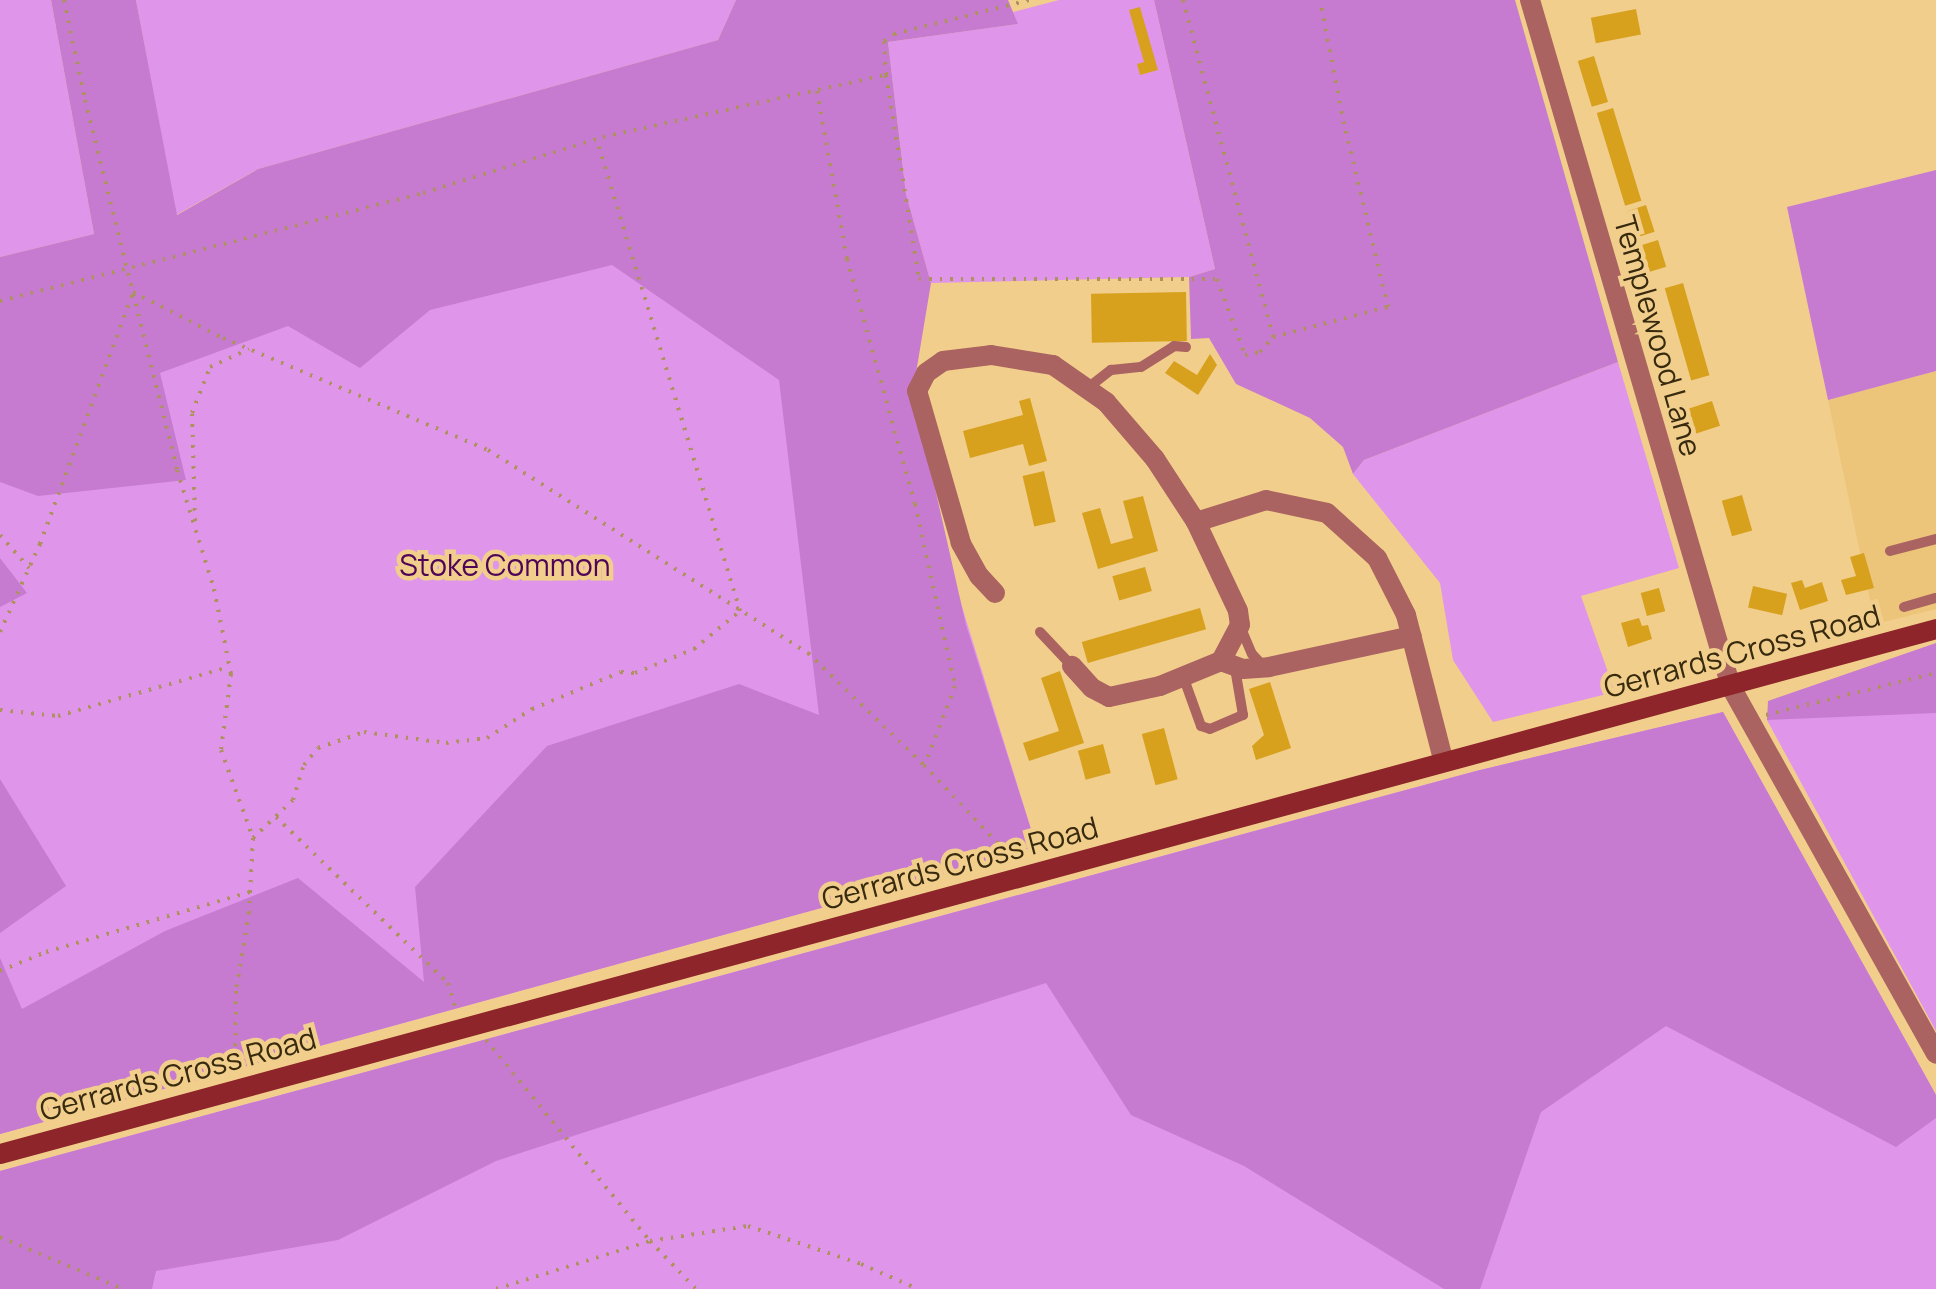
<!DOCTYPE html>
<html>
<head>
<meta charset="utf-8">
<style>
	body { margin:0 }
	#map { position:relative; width:1936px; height:1289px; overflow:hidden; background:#f2ce8c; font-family:Manrope,sans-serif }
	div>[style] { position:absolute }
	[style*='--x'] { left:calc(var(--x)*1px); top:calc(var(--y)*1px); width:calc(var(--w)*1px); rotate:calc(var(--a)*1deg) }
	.built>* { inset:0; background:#ecc57a }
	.green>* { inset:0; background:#df95e9 }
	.forest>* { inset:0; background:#c67bd0 }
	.building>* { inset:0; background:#d7a11e; transform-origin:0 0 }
	.path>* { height:4px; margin-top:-2px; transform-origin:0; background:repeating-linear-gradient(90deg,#ae925e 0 2.5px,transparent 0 10.5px) }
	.lane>* { height:10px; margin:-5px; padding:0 5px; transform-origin:5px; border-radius:5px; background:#aa6360 }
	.street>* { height:20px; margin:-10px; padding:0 10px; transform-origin:10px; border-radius:10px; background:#aa6360 }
	.secondary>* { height:20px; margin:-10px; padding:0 10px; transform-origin:10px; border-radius:10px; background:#8d252a }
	span { translate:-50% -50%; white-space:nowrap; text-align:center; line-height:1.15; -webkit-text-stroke:9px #f2ce8c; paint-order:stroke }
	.street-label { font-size:30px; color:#372a0e }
	.park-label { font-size:30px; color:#4e0457 }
</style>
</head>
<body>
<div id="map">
	<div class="built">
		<i style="clip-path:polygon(1936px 371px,1936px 609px,1875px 624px,1828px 400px)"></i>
	</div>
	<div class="green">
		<i style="clip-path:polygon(0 0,51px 0,94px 234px,0 257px)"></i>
		<i style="clip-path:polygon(136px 0,736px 0,718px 40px,258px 169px,176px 215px)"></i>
		<i style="clip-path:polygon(1059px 0,1154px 0,1215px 269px,1189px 277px,931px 283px,906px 194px,888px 42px,1017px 24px,1013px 12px)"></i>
		<i style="clip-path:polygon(789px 50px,1036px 845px,1014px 855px,0 1134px,0 280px)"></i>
		<i style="clip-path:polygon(1618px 362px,1679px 568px,1581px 596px,1615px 692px,1493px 722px,1453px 660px,1440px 583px,1353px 474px,1364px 460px)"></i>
		<i style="clip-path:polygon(1936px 665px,1936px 1031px,1767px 720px,1770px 708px)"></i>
		<i style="clip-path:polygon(1723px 712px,1936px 1095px,1936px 1289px,0 1289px,0 1171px,1476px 771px)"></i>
	</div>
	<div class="forest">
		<i style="clip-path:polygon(51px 0,136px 0,177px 215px,258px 169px,718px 40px,736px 0,1008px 0,1018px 24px,888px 42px,906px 194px,931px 283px,913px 391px,966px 625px,1036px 845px,1014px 855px,0 1134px,0 958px,22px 1009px,165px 931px,298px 878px,424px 982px,415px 887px,547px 746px,739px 684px,819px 715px,779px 380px,612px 265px,430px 310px,360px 368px,288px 326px,160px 373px,186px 480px,38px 496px,0 482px,0 257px,94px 234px)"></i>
		<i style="clip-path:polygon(1154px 0,1515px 0,1618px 362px,1364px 460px,1353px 474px,1343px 447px,1310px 418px,1236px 384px,1209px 338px,1191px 339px,1189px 277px,1215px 269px)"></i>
		<i style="clip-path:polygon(1936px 170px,1936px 371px,1828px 400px,1787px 207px)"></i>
		<i style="clip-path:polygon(0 558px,27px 593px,0 607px)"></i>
		<i style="clip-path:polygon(1936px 643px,1936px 713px,1767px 720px,1768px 701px)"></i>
		<i style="clip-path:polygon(1723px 712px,1936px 1095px,1936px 1118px,1896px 1147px,1666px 1026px,1541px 1112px,1480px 1289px,1444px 1289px,1244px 1166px,1131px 1115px,1046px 983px,496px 1161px,338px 1240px,156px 1271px,152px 1289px,0 1289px,0 1171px,1476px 771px)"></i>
		<i style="clip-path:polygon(0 779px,66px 886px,0 933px)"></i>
	</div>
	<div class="building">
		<i style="clip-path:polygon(1140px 7px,1158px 70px,1140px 75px,1137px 64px,1144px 62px,1129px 10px)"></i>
		<i style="left:1636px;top:9px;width:26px;height:46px;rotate:79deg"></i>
		<i style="left:1594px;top:56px;width:48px;height:17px;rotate:73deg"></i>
		<i style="left:1613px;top:108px;width:97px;height:17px;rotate:73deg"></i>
		<i style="left:1646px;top:205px;width:28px;height:20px;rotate:72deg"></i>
		<i style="left:1658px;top:240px;width:28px;height:21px;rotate:73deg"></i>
		<i style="left:1683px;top:283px;width:96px;height:19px;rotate:74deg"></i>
		<i style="left:1186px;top:292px;width:49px;height:95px;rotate:89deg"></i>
		<i style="clip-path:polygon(1210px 354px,1217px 365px,1198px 395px,1165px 373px,1174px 361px,1197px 375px)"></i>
		<i style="clip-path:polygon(1030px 398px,1047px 461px,1029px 466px,1023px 444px,970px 458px,963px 431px,1023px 415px,1019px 401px)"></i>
		<i style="left:1712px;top:401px;width:26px;height:25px;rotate:72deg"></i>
		<i style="left:1044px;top:471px;width:52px;height:22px;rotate:77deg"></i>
		<i style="left:1742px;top:495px;width:37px;height:21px;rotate:74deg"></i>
		<i style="clip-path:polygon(1143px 496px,1158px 551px,1098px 569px,1082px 513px,1100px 508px,1111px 544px,1133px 538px,1123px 501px)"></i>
		<i style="clip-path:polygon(1864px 553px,1874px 588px,1846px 595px,1841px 580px,1856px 576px,1850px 557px)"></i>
		<i style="left:1145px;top:567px;width:25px;height:34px;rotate:74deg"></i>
		<i style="clip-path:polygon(1802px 580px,1805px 588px,1822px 582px,1828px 601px,1800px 610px,1791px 583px)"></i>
		<i style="left:1753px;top:586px;width:35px;height:22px;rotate:13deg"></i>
		<i style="left:1659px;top:588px;width:24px;height:19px;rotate:75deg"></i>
		<i style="left:1200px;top:608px;width:22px;height:123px;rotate:74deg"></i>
		<i style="clip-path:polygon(1639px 618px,1642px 626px,1648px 625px,1652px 639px,1628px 647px,1621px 623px)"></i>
		<i style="clip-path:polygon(1060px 671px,1084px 743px,1029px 761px,1023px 743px,1059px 731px,1041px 678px)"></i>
		<i style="clip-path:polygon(1270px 682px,1291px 748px,1256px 760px,1252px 746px,1264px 735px,1249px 689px)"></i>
		<i style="left:1164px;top:728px;width:53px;height:23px;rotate:75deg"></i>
		<i style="left:1103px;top:744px;width:30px;height:26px;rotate:75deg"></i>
	</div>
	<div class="path">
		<i style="--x:64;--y:0;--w:102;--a:78.1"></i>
		<i style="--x:85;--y:100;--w:381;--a:76"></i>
		<i style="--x:177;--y:470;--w:125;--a:72.7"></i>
		<i style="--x:214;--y:589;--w:87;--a:78.7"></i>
		<i style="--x:231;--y:674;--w:77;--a:97.5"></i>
		<i style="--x:221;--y:750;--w:94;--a:70"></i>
		<i style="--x:253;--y:838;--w:74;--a:93.1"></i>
		<i style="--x:249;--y:912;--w:80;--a:99.3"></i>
		<i style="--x:236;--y:991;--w:79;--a:90.7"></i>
		<i style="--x:1183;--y:0;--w:349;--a:75"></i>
		<i style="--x:886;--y:75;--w:207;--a:80.8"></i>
		<i style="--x:919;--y:279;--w:298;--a:0"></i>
		<i style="--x:1217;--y:279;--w:81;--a:69.8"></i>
		<i style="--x:1245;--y:355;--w:15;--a:-11"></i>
		<i style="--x:1260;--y:352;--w:20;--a:-49"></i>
		<i style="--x:1273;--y:337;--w:119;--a:-14.6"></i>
		<i style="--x:1388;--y:307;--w:188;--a:-103.5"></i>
		<i style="--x:1344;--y:124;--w:126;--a:-101"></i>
		<i style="--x:817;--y:91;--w:171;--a:79.9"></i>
		<i style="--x:847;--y:259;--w:254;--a:74.5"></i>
		<i style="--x:915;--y:504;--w:186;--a:77.6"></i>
		<i style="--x:955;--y:686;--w:84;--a:111"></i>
		<i style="--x:133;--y:292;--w:101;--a:27.1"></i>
		<i style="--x:223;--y:338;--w:288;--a:22.9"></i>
		<i style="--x:488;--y:450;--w:379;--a:32.4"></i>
		<i style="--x:808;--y:653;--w:161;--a:44"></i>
		<i style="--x:924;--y:765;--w:132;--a:46.8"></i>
		<i style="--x:0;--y:301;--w:437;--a:-14.3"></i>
		<i style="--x:423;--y:193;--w:189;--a:-17.3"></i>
		<i style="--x:603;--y:137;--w:290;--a:-12.4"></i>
		<i style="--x:886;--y:75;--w:34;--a:-93"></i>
		<i style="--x:884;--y:41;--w:12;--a:-35"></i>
		<i style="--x:894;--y:34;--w:139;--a:-14.1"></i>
		<i style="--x:195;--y:521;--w:108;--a:-91.6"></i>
		<i style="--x:192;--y:413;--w:49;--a:-68.6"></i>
		<i style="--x:210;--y:367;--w:43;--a:-24.8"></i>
		<i style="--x:0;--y:535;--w:44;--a:48.7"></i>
		<i style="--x:0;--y:632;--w:97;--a:-65.6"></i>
		<i style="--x:40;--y:544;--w:269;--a:-69.7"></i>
		<i style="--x:0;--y:710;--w:58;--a:5.9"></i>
		<i style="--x:58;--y:716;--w:178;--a:-16"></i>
		<i style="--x:1766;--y:715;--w:175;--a:-13.9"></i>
		<i style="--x:276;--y:817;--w:239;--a:44"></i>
		<i style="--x:448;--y:983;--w:31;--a:73"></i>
		<i style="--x:253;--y:838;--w:55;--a:-43.5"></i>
		<i style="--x:293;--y:800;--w:37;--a:-73"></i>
		<i style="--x:304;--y:765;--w:22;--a:-51"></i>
		<i style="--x:318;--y:748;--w:49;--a:-19.2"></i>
		<i style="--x:364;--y:732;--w:83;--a:7.6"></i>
		<i style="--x:446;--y:743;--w:41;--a:-7"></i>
		<i style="--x:487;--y:738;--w:54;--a:-32.8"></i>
		<i style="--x:532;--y:709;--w:96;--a:-22.6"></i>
		<i style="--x:621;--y:672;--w:14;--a:4"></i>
		<i style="--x:635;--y:673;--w:64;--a:-22.1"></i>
		<i style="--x:694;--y:649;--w:60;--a:-39.6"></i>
		<i style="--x:740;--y:611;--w:493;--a:-106.9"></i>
		<i style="--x:0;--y:971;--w:50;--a:-22.4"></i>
		<i style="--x:46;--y:952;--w:213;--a:-16.4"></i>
		<i style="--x:486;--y:1040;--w:259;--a:50.8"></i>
		<i style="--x:650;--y:1241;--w:99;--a:-8.7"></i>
		<i style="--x:748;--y:1226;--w:119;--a:18.6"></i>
		<i style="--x:861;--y:1264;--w:62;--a:23.7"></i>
		<i style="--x:0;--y:1237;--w:134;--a:22.9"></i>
		<i style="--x:496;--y:1289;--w:161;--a:-17.3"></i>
		<i style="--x:650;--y:1241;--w:66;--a:46.2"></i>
	</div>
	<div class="lane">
		<i style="--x:1089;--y:387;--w:28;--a:-38"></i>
		<i style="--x:1111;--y:370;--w:30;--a:-6"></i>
		<i style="--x:1141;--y:367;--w:39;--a:-32"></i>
		<i style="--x:1174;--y:346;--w:12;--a:5"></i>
		<i style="--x:1890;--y:551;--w:48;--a:-14.6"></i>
		<i style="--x:1904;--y:607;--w:33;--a:-16"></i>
		<i style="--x:1240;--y:626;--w:30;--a:67"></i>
		<i style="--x:1252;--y:654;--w:18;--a:47"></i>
		<i style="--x:1040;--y:632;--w:47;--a:46.7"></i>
		<i style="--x:1183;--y:676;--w:53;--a:70.2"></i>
		<i style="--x:1201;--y:726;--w:9;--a:18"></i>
		<i style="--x:1210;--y:729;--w:36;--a:-23"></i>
		<i style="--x:1243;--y:715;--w:48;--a:-99.7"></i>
	</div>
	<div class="street">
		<i style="--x:1530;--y:0;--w:716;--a:73.69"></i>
		<i style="--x:1731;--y:687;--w:420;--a:60.8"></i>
		<i style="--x:1196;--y:522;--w:73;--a:-17.4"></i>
		<i style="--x:1266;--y:500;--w:62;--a:12"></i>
		<i style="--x:1327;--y:513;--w:67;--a:42"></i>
		<i style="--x:1377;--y:558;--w:64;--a:63"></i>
		<i style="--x:1406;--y:615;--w:149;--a:75.6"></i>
		<i style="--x:995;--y:593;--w:23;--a:-133"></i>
		<i style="--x:979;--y:576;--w:38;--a:-119"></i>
		<i style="--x:961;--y:543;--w:158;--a:-106.1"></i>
		<i style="--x:917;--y:391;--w:20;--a:-63"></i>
		<i style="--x:926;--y:373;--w:21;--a:-35"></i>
		<i style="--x:943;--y:361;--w:48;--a:-7.1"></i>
		<i style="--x:991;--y:355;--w:63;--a:9.2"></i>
		<i style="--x:1053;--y:365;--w:65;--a:34.9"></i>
		<i style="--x:1106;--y:402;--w:75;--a:49.3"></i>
		<i style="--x:1155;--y:459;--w:75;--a:56.9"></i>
		<i style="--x:1196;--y:522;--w:98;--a:64.7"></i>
		<i style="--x:1238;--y:611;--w:14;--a:82"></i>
		<i style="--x:1240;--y:625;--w:41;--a:117.8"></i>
		<i style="--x:1221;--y:661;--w:66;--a:157.7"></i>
		<i style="--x:1160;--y:686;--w:52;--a:167.8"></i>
		<i style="--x:1109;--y:697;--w:19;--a:-152"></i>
		<i style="--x:1092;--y:688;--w:30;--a:-132"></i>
		<i style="--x:1221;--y:661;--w:23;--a:20"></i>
		<i style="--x:1243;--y:669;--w:26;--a:-4"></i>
		<i style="--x:1269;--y:667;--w:146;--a:-12.2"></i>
	</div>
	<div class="secondary">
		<i style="--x:0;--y:1154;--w:2006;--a:-15.17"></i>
	</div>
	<div class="street-label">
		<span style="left:1658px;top:336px;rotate:74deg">Templewood Lane</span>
		<span style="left:1742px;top:651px;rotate:-15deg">Gerrards Cross Road</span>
		<span style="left:960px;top:863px;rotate:-15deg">Gerrards Cross Road</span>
		<span style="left:178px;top:1074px;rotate:-15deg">Gerrards Cross Road</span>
	</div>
	<div class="park-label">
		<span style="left:505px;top:565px">Stoke Common</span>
	</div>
</div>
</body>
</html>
